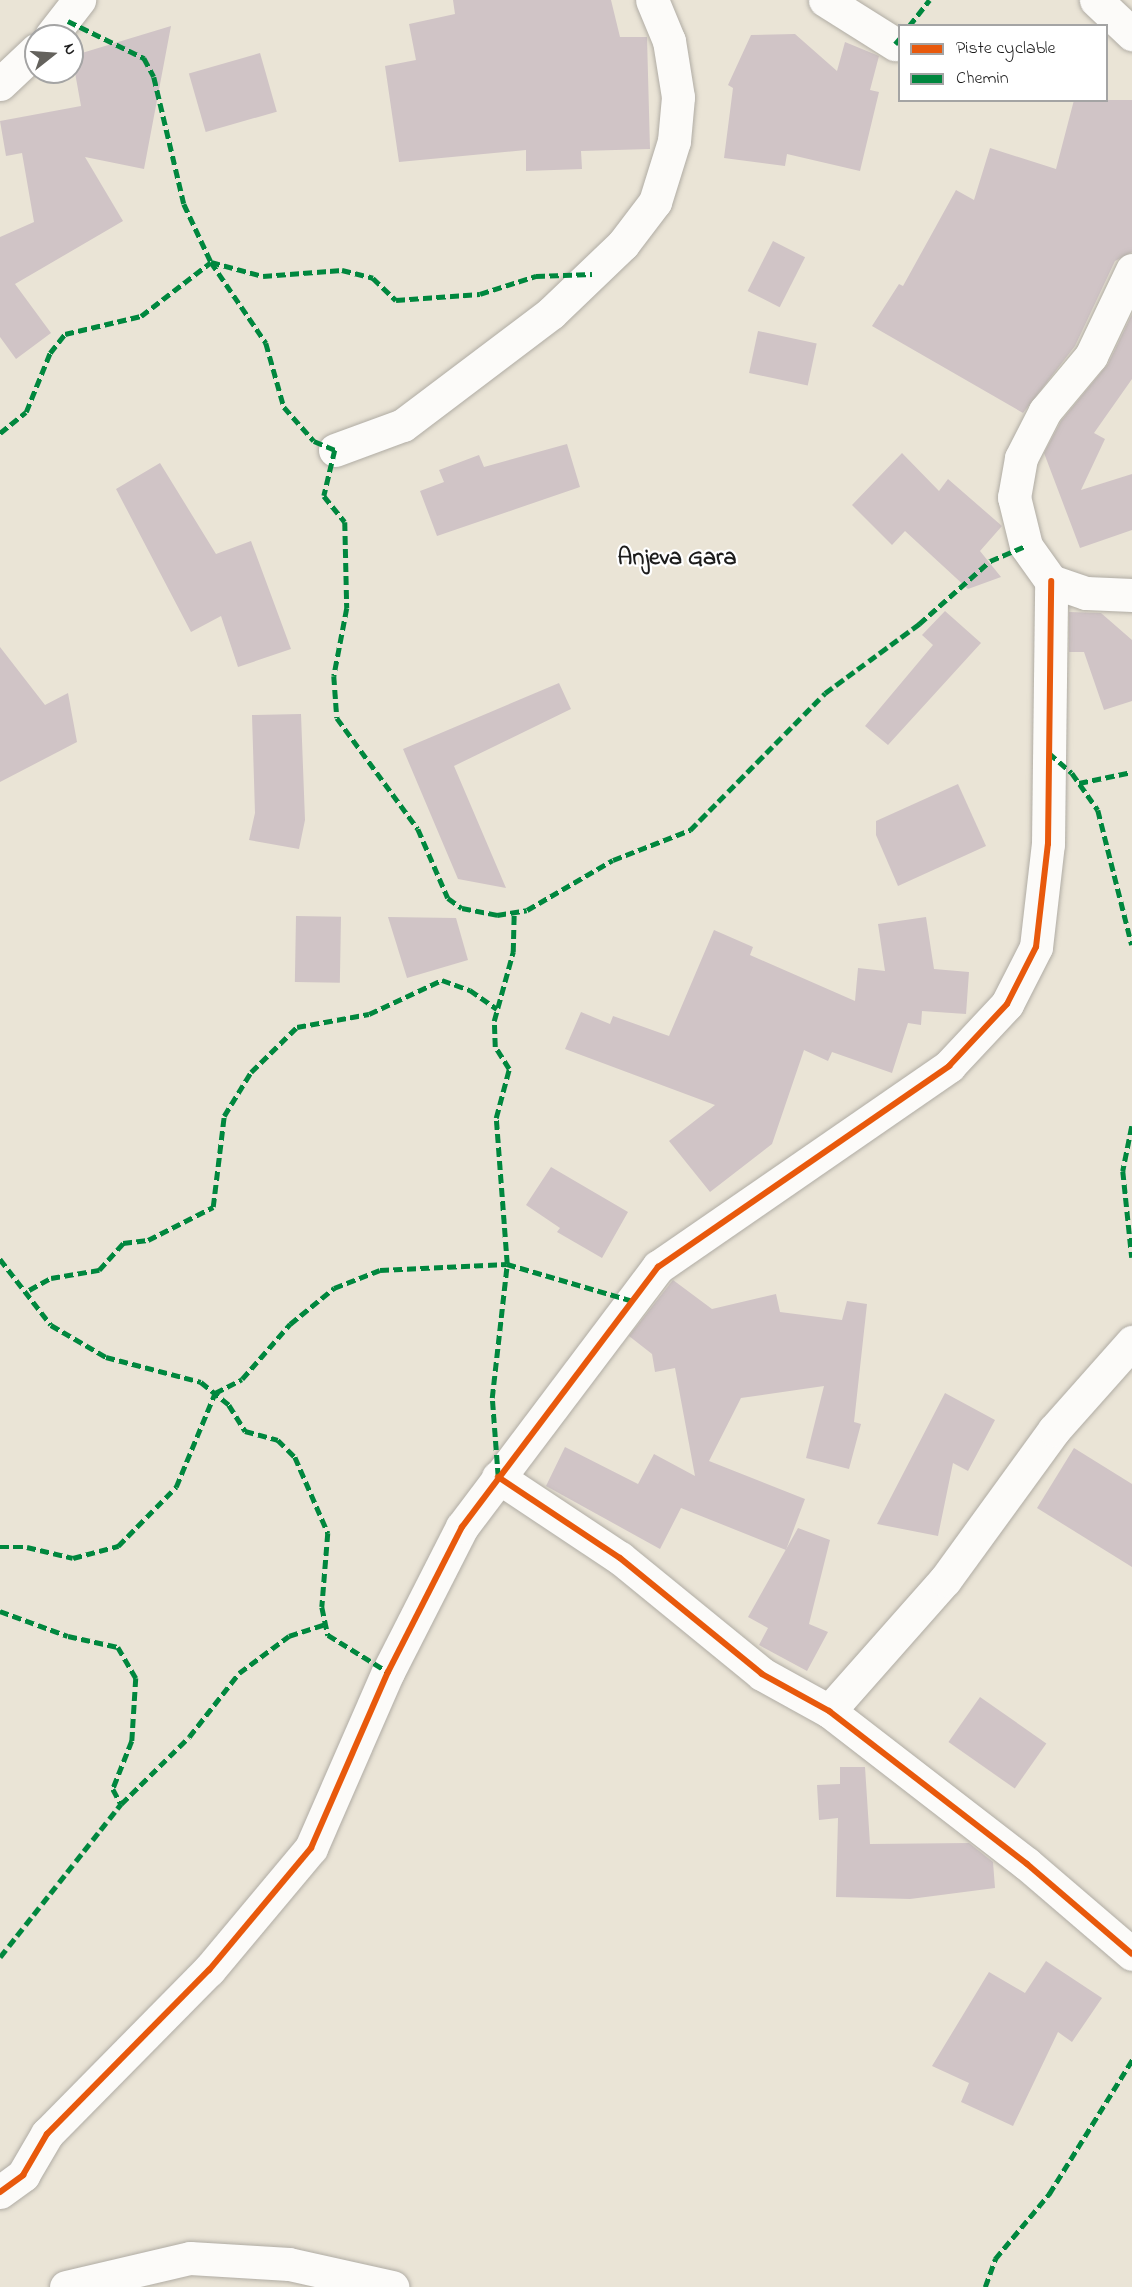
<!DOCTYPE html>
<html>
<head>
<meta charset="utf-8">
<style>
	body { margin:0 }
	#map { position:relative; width:1132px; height:2287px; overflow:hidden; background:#eae4d6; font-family:"Indie Flower",sans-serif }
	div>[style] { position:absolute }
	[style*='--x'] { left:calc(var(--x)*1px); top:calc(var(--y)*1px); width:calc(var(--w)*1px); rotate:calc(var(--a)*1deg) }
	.building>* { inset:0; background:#d0c4c6; transform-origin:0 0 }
	.roads { filter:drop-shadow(0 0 2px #b0aca4) drop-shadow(0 0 2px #b0aca4) }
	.minor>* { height:33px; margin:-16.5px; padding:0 16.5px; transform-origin:16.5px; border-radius:16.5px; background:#fcfbf9 }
	.tertiary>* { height:33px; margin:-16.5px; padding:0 16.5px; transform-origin:16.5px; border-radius:16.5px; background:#fcfbf9 }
	.quiet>* { height:4.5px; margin-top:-2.25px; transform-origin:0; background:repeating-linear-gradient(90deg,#00873e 0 9px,transparent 0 13.5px) }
	.cycleway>* { height:6px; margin:-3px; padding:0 3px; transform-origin:3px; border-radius:3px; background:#e8590c }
	span { translate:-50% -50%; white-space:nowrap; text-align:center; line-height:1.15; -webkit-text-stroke:4.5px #fff; paint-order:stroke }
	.quarter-label { font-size:24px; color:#1c1c1c; font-weight:700 }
	.legend { position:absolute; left:898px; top:24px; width:210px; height:78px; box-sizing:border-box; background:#fff; border:2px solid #a4a4a4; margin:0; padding:8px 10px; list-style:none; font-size:18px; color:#1c1c1c }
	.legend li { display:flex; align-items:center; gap:12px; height:30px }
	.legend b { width:30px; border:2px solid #a4a4a4 }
	.north { position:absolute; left:24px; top:24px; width:60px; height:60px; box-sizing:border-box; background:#fff; border:2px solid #a4a4a4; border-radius:50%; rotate:73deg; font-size:16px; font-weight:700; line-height:24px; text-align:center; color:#1c1c1c }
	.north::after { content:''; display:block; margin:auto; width:21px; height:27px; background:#64625d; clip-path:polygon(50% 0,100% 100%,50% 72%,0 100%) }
</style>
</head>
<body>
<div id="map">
	<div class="building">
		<i style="clip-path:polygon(453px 0,611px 0,620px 37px,647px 37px,650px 149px,581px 151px,582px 169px,526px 171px,526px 150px,399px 162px,385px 66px,416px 60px,409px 24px,455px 14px)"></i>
		<i style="clip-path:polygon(171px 26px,144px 169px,85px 157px,123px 221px,15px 284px,51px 333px,16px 359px,0 337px,0 237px,34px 222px,22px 153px,6px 156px,0 121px,81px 106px,72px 56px)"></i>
		<i style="clip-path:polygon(795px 34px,837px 71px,845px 42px,879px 56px,870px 90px,879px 92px,860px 171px,787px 154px,785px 166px,724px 158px,733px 88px,728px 85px,751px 35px)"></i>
		<i style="left:260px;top:53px;width:61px;height:74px;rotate:74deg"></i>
		<i style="clip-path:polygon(1074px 100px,1132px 100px,1132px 252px,1115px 261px,1075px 346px,1023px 413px,872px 326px,899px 284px,903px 286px,956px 190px,974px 200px,990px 148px,1056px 169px)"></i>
		<i style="left:773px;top:241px;width:36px;height:56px;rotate:27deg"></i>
		<i style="clip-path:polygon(1132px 314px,1132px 379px,1094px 433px,1105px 439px,1081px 490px,1132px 474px,1132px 530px,1080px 548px,1044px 453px,1061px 421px,1108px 364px)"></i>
		<i style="left:758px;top:331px;width:60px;height:43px;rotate:12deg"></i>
		<i style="clip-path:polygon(567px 444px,580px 487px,437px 536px,420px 491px,444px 482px,439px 470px,479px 455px,484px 467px)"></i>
		<i style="clip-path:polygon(902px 453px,939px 491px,948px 479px,1002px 526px,980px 551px,1001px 577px,968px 589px,905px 531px,892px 545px,852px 505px)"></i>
		<i style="clip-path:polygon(160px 463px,216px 554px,251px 541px,291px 649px,238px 667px,221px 616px,191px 632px,116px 489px)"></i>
		<i style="clip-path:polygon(945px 611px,981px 643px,888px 745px,865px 726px,933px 645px,922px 635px)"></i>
		<i style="clip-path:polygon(1069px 612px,1101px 613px,1132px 640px,1132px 701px,1104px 710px,1084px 652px,1069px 652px)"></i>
		<i style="clip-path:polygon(0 647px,45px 705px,68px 693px,77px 742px,0 782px)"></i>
		<i style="clip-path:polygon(559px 683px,571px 709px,454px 766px,506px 888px,458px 879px,403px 749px)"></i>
		<i style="clip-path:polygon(301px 714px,305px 820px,299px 849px,249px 840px,255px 813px,252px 715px)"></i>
		<i style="clip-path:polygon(958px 784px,986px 846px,898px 886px,876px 835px,876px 821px)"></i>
		<i style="left:296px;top:916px;width:45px;height:66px;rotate:1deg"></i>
		<i style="clip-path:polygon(388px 917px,456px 918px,468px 960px,407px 978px)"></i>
		<i style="clip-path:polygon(926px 917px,934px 969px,969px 972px,966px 1014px,922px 1011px,921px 1025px,908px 1023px,892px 1073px,832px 1052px,828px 1061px,804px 1050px,772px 1144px,710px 1192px,669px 1141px,715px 1105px,565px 1049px,581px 1012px,610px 1024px,613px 1016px,669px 1036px,714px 930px,753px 947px,750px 955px,855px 1001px,858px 968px,885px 971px,878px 924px)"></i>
		<i style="clip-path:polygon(551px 1167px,628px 1212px,602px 1258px,557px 1232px,560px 1228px,526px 1205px)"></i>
		<i style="clip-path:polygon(673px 1280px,712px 1309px,776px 1294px,780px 1312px,842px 1320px,847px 1301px,867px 1304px,854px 1422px,861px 1424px,849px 1469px,806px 1458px,824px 1386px,741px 1398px,709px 1461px,805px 1499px,786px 1550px,681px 1508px,660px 1549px,546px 1486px,565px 1447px,638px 1484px,654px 1454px,695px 1476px,675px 1368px,655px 1372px,652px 1354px,629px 1336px)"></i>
		<i style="clip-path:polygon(945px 1393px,995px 1420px,968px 1471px,953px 1463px,938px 1536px,877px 1524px)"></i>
		<i style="clip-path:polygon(1074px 1448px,1132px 1484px,1132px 1567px,1037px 1508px)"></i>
		<i style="clip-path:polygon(798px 1528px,830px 1540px,809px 1624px,828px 1632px,807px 1671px,759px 1645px,768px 1628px,748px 1617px)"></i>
		<i style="left:980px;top:1697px;width:81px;height:55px;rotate:35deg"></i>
		<i style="clip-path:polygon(840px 1767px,865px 1767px,870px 1844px,969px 1843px,993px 1862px,995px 1888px,910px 1899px,836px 1897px,838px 1818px,819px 1820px,817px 1785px,840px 1784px)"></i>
		<i style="clip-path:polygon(1046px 1961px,1102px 1998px,1072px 2042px,1058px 2032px,1013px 2126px,961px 2102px,969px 2083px,932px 2066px,989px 1972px,1025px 1993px)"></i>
	</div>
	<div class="roads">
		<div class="minor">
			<i style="--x:825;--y:0;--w:83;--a:32.2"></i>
			<i style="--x:1096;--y:0;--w:50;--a:43.4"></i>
			<i style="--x:51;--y:36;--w:46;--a:-52.1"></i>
			<i style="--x:0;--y:84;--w:50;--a:-43.4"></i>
			<i style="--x:335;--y:450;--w:72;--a:-20.2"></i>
			<i style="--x:403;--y:425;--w:186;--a:-37.1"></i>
			<i style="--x:551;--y:313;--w:100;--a:-43.8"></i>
			<i style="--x:623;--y:244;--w:53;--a:-52.7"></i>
			<i style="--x:655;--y:202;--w:64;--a:-72.7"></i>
			<i style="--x:674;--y:141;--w:44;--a:-84.8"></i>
			<i style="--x:678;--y:97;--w:57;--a:-99.1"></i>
			<i style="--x:669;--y:41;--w:44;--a:-112.5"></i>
			<i style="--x:498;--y:1477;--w:146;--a:33.6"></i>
			<i style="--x:620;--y:1558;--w:183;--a:39.2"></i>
			<i style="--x:762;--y:1674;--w:77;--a:28.9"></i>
			<i style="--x:829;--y:1711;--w:250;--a:37.7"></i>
			<i style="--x:1027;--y:1864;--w:138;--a:40.6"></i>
			<i style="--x:829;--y:1711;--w:175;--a:-48.5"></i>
			<i style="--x:945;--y:1580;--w:185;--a:-54"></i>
			<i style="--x:1054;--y:1430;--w:118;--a:-48.4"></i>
			<i style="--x:0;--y:2192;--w:29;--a:-36"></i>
			<i style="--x:23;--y:2175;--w:48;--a:-59.7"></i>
			<i style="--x:47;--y:2134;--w:231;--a:-45.4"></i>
			<i style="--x:209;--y:1970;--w:159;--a:-50.1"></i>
			<i style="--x:311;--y:1848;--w:192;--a:-66.4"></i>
			<i style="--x:388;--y:1672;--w:163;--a:-63"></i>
			<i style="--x:462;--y:1527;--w:326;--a:-53"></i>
			<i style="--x:658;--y:1267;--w:354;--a:-34.6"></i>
			<i style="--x:949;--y:1066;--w:85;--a:-46.9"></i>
			<i style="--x:1007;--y:1004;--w:64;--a:-63"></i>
			<i style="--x:1036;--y:947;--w:104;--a:-83.4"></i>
			<i style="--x:1048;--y:844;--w:263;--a:-89.3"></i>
			<i style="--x:66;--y:2287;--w:127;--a:-13.2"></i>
			<i style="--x:190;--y:2258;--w:99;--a:3.5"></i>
			<i style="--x:289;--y:2264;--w:106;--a:12.6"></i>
		</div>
		<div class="tertiary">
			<i style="--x:1132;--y:270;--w:95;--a:115.5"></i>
			<i style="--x:1091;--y:356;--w:72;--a:129.9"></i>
			<i style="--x:1045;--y:411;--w:53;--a:117.1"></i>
			<i style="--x:1021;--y:458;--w:40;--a:100"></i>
			<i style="--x:1014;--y:497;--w:50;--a:76.2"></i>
			<i style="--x:1026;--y:546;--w:43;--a:54.5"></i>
			<i style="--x:1051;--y:581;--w:37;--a:19"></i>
			<i style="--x:1086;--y:593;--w:46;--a:2.5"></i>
		</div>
	</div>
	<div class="quiet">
		<i style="--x:68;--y:21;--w:85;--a:26"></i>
		<i style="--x:144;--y:58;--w:21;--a:62"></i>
		<i style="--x:154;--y:77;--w:130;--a:76.7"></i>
		<i style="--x:184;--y:204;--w:64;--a:65"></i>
		<i style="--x:211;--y:262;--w:98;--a:55.8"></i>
		<i style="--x:266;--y:343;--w:66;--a:74.3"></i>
		<i style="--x:284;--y:407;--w:45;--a:48.6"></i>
		<i style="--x:314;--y:441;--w:23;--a:23"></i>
		<i style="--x:335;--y:450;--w:47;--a:103.4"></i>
		<i style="--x:324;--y:496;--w:33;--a:51"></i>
		<i style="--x:345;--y:522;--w:86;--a:88.7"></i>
		<i style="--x:347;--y:608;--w:69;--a:100.8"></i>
		<i style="--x:334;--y:676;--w:42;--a:85.9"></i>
		<i style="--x:337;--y:718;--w:137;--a:53.9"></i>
		<i style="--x:418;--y:829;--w:75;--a:66.5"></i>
		<i style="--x:448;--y:898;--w:17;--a:36"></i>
		<i style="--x:462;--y:908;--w:36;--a:11"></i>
		<i style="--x:497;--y:915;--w:30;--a:-9"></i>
		<i style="--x:527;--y:910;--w:99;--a:-30.2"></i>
		<i style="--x:613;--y:860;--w:83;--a:-21.3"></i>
		<i style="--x:690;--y:830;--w:192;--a:-45.4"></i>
		<i style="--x:825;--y:693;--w:117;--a:-36.3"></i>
		<i style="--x:919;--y:624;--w:95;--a:-41.6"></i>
		<i style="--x:990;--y:561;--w:39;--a:-23"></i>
		<i style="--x:909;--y:26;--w:33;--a:-52"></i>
		<i style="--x:895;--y:44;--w:8;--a:-50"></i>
		<i style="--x:0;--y:433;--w:33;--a:-39"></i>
		<i style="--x:26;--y:412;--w:64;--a:-67.9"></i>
		<i style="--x:50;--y:353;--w:24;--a:-52"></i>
		<i style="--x:65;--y:334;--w:78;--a:-13.3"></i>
		<i style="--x:141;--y:316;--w:88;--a:-37.6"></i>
		<i style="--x:211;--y:262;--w:54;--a:15.1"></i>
		<i style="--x:263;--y:276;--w:79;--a:-4.3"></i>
		<i style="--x:342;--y:270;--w:32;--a:14"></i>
		<i style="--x:373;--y:278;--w:32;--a:44"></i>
		<i style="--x:396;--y:300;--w:84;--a:-4.1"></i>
		<i style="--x:480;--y:294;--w:59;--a:-17.8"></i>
		<i style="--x:536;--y:276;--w:56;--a:-2"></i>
		<i style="--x:1049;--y:753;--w:30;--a:41"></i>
		<i style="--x:1072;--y:773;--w:45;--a:54.9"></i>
		<i style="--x:1098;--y:810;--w:139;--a:75.9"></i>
		<i style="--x:1079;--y:783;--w:54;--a:-11.7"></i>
		<i style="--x:1132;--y:1126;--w:46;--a:101.3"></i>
		<i style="--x:1123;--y:1171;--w:87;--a:84.1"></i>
		<i style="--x:0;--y:1259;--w:83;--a:52.3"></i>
		<i style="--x:51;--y:1325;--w:64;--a:30.2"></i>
		<i style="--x:106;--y:1357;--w:98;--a:14.7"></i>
		<i style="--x:201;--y:1382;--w:36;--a:39"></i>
		<i style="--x:229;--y:1405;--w:31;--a:58"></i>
		<i style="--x:245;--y:1431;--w:34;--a:15"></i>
		<i style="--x:278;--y:1440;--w:24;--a:45"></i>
		<i style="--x:295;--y:1457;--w:83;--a:66.5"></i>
		<i style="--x:328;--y:1533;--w:74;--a:94.6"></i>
		<i style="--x:322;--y:1607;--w:29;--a:78"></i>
		<i style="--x:328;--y:1635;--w:70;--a:31.7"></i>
		<i style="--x:29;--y:1290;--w:25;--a:-29"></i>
		<i style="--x:51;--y:1278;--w:49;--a:-9.5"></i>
		<i style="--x:99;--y:1270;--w:36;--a:-48"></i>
		<i style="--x:123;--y:1243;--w:25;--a:-7"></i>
		<i style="--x:148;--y:1240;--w:73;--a:-26.9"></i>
		<i style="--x:213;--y:1207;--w:92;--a:-83.1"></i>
		<i style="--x:224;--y:1116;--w:52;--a:-58.5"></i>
		<i style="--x:251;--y:1072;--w:64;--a:-44.4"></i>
		<i style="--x:297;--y:1027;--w:73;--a:-10.2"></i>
		<i style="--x:369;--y:1014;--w:81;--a:-25"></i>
		<i style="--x:442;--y:980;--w:30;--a:20"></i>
		<i style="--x:470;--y:990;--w:33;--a:35"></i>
		<i style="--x:498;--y:1477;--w:79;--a:-94.3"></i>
		<i style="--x:492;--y:1398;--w:135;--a:-83.6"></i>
		<i style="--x:507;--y:1264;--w:146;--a:-94.3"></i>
		<i style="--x:496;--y:1118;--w:51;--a:-75.1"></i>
		<i style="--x:509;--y:1069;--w:26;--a:-122"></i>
		<i style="--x:495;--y:1047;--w:26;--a:-92"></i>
		<i style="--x:494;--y:1021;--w:72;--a:-74.6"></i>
		<i style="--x:513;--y:952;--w:40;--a:-88.6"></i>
		<i style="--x:0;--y:1547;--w:27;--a:0"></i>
		<i style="--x:27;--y:1547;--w:47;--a:13.4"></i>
		<i style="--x:73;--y:1558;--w:47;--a:-14.9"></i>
		<i style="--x:118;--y:1546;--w:83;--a:-45.5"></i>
		<i style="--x:176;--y:1487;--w:102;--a:-67.5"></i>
		<i style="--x:215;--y:1393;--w:30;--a:-27"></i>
		<i style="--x:242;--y:1379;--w:73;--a:-48.9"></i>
		<i style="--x:290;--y:1324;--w:57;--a:-39.3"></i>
		<i style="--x:334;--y:1288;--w:49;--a:-21.4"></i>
		<i style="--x:380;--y:1270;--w:127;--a:-2.7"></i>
		<i style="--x:507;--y:1264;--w:131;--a:16.4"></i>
		<i style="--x:0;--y:1611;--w:72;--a:20.2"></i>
		<i style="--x:68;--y:1636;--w:51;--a:12.4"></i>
		<i style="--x:118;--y:1647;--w:36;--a:60"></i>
		<i style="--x:136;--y:1678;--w:63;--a:93.6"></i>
		<i style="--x:132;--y:1741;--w:52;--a:111.6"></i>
		<i style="--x:113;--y:1789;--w:17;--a:62"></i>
		<i style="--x:0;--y:1957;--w:195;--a:-51.7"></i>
		<i style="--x:121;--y:1804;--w:95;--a:-44.6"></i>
		<i style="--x:189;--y:1737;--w:81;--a:-52"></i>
		<i style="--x:239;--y:1673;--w:62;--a:-36.5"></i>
		<i style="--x:289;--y:1636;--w:39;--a:-18"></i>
		<i style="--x:985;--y:2287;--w:30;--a:-70"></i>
		<i style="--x:995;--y:2259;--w:85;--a:-50.3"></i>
		<i style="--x:1049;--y:2194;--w:158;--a:-58.2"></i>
	</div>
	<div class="cycleway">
		<i style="--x:498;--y:1477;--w:146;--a:33.6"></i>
		<i style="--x:620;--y:1558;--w:183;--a:39.2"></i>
		<i style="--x:762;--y:1674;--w:77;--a:28.9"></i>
		<i style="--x:829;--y:1711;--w:250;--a:37.7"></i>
		<i style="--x:1027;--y:1864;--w:138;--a:40.6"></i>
		<i style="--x:0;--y:2192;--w:29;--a:-36"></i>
		<i style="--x:23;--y:2175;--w:48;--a:-59.7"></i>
		<i style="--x:47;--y:2134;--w:231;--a:-45.4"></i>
		<i style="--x:209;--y:1970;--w:159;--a:-50.1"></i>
		<i style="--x:311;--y:1848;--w:192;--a:-66.4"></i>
		<i style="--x:388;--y:1672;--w:163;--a:-63"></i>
		<i style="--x:462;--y:1527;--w:326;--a:-53"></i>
		<i style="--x:658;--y:1267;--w:354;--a:-34.6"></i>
		<i style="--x:949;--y:1066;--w:85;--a:-46.9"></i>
		<i style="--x:1007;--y:1004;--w:64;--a:-63"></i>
		<i style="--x:1036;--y:947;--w:104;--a:-83.4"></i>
		<i style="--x:1048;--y:844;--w:263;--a:-89.3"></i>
	</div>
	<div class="quarter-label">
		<span style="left:677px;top:559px">Anjeva Gara</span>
	</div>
	<ul class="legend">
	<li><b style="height:8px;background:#e8590c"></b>Piste cyclable</li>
	<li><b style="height:8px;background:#00873e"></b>Chemin</li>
	</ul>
	<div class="north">N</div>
</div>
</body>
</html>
